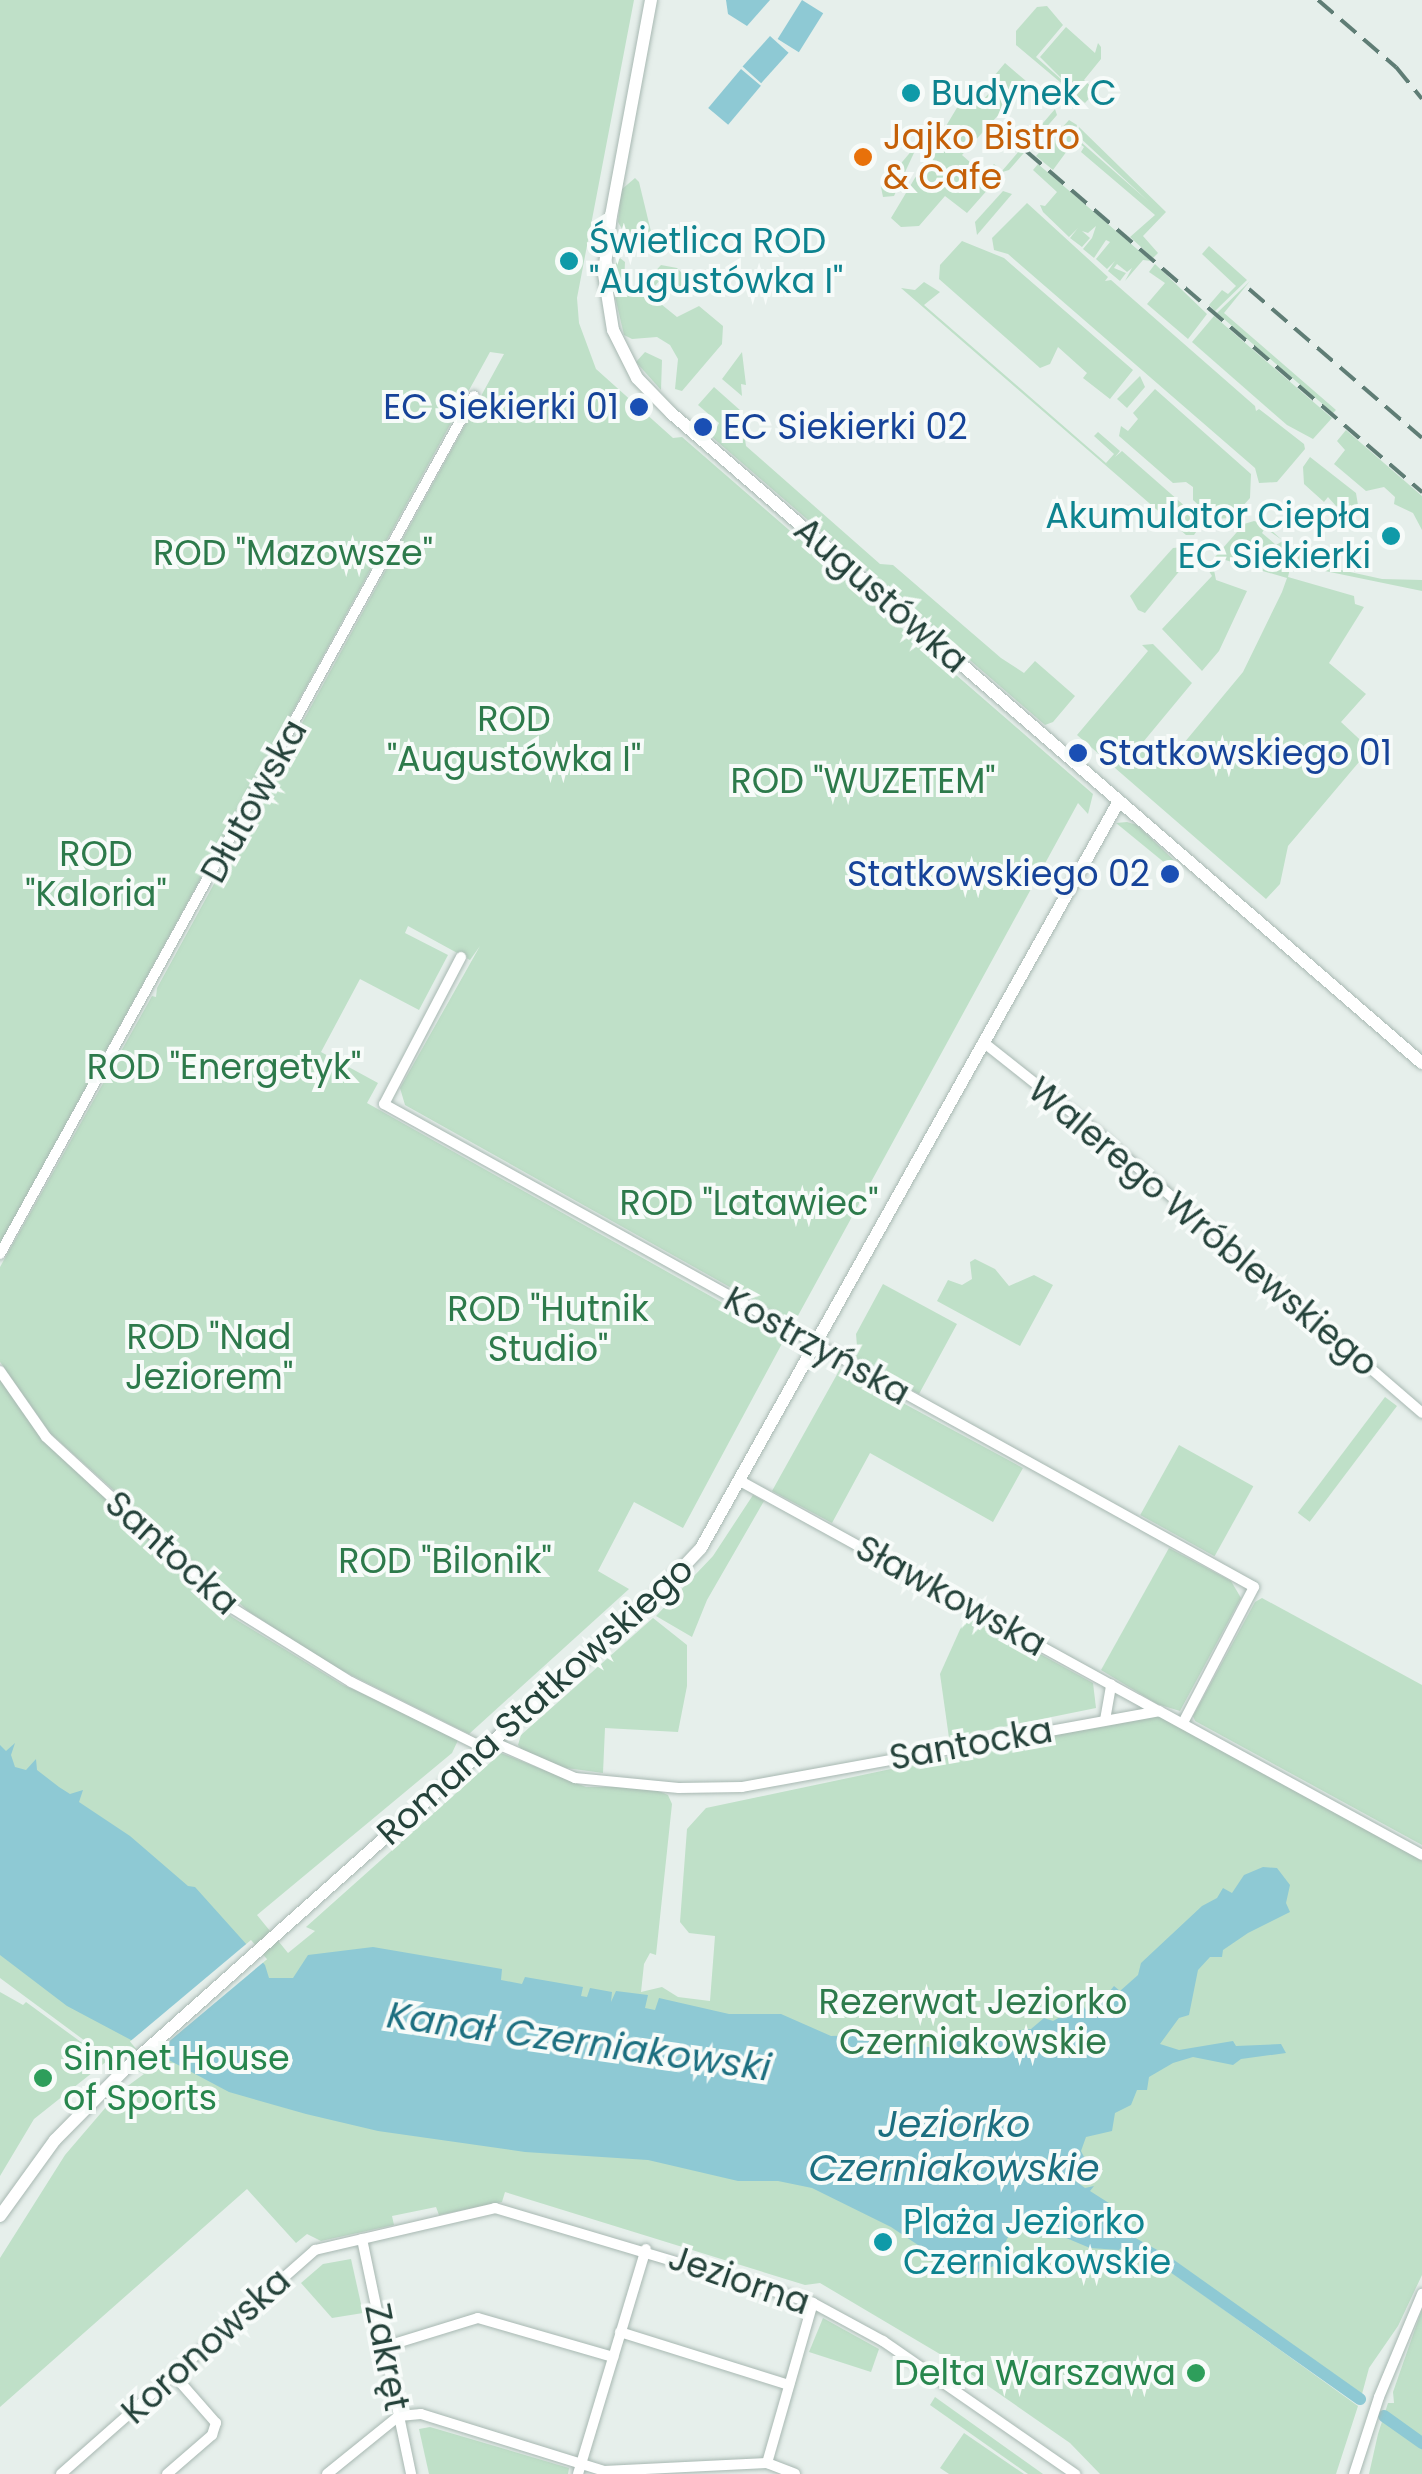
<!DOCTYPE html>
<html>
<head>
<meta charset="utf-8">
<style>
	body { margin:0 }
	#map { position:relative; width:1422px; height:2474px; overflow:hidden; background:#e6efeb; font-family:Poppins,sans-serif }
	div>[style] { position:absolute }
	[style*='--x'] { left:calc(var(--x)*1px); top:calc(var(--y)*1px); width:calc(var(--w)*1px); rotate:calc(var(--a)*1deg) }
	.green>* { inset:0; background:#bfe0c8; transform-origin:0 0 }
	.water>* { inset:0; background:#8ec9d4; transform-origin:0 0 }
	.pier>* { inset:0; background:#e6efeb; transform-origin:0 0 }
	.canal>* { height:12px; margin:-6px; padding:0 6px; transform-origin:6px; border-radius:6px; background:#8ec9d4 }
	.roads { filter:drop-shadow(0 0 2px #a8b8b2) drop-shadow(0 0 2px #a8b8b2) }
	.minor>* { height:10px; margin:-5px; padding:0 5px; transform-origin:5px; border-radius:5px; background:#fff }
	.tertiary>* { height:12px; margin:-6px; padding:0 6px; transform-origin:6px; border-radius:6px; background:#fff }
	.rail>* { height:4px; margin-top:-2px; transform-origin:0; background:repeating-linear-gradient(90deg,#5f7d75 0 20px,transparent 0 30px) }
	.dots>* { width:28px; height:28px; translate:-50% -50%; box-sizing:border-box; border:5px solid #f7fbf9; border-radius:50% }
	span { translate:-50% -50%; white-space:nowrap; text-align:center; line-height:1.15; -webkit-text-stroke:8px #f7fbf9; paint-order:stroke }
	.culture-label { font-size:35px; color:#0d838f }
	.left { translate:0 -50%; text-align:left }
	.right { translate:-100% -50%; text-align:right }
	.food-label { font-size:35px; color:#c56008 }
	.transit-label { font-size:35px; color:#164399 }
	.park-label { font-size:35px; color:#2d7a4b }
	.street-label { font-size:35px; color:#24423a }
	.leisure-label { font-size:35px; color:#27864d }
	.water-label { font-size:38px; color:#1c6f80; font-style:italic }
</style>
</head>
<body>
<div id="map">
	<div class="green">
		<i style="clip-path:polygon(0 0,634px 0,577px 298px,579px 323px,596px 369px,673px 438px,682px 437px,1093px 794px,1088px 814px,1078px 803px,794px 1323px,405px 1105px,400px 1088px,480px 946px,470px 960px,408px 926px,405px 933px,448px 955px,419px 1010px,360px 979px,321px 1052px,378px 1083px,367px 1103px,785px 1338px,683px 1528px,634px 1502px,598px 1571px,629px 1589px,469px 1734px,331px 1665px,248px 1611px,50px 1433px,0 1362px,0 1267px,152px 996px,156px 997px,157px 988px,504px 354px,490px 352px,0 1244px)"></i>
		<i style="clip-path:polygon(1047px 6px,1063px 25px,1036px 57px,1071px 88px,1040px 57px,1066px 27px,1095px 53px,1098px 43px,1101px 47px,1101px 59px,1084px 80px,1096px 91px,1085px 103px,1016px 45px,1016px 31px,1037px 7px)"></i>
		<i style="clip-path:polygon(1005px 63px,1026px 81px,1024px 87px,962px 155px,989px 179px,990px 187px,967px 213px,945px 196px,919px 226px,901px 227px,891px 218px,958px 106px,971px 91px,983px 100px,999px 82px,994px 76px)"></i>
		<i style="clip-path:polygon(1055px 109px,1057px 115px,1009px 170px,996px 174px,989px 170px,994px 164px,1002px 171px)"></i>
		<i style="clip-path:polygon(1069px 120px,1077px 125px,1074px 136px,1148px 201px,1077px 135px,1079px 127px,1166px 212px,1143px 236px,1158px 253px,1153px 258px,1130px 237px,1155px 215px,1081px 152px,1084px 147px,1075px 140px,1053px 170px,1036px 156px)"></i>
		<i style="clip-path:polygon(919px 142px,894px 196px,883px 197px,881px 187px)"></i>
		<i style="clip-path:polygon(1038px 164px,1151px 261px,1143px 260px,1125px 281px,1132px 268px,1127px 272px,1117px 264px,1114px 268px,1126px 273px,1120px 281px,1108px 271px,1115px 261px,1107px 269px,1096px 259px,1110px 242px,1106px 240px,1094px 258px,1083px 249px,1092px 238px,1096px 226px,1088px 233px,1082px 231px,1090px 238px,1082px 247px,1070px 238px,1078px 228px,1069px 237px,1043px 212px,1040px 205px,1045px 206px,1057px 192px,1033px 170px)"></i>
		<i style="clip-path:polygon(635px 178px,639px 182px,653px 240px,626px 236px,618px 222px,621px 190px)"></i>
		<i style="clip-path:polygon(1003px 191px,1012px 194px,977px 235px,975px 222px)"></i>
		<i style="clip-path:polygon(1027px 203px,1108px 277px,1105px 281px,1111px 280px,1255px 406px,1256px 411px,1259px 409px,1304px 444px,1305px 449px,1277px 482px,1259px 483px,1255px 468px,1008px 254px,994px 250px,992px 238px)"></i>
		<i style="clip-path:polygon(962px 241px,1004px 258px,1133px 370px,1110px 399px,1083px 378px,1087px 373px,1058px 347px,1050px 364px,1040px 368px,939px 279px,940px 265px)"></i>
		<i style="clip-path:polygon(1209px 246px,1247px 280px,1215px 311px,1209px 305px,1222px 290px,1228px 294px,1236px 286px,1202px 254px)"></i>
		<i style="clip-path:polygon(620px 258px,625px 262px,624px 285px,636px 292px,661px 265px,677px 268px,689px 280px,682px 288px,664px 275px,655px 286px,662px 293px,656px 300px,677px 317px,699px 306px,723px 326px,722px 344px,682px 391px,675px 389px,678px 359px,670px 345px,657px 337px,632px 339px,624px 335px,613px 288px,612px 269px)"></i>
		<i style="clip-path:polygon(1155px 264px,1207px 314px,1188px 339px,1147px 304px,1165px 283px,1149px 272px)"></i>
		<i style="clip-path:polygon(1250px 281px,1224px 313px,1336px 410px,1333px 413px,1217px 313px)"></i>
		<i style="clip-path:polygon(924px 282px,940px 292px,924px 305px,1106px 463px,1114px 454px,1094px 436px,1098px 432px,1120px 451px,1115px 457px,1122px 451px,1203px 522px,1194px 535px,1186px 535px,901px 288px,915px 290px)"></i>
		<i style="clip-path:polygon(1214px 316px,1332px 418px,1313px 439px,1287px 425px,1192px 342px)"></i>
		<i style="clip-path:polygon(645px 352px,662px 360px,661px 390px,636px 362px)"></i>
		<i style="clip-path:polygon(742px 352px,746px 385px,741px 384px,742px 396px,722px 379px)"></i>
		<i style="clip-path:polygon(1140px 376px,1145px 387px,1127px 408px,1117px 399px)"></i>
		<i style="clip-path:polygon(714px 387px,741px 411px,746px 446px,880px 564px,893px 565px,1001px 658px,1024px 673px,1035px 661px,1075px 696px,1053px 722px,1045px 725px,712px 437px,719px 423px,698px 405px)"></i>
		<i style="clip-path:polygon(1155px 389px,1251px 474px,1250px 498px,1232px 518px,1214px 519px,1193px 500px,1193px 487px,1186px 482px,1173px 483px,1119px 436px,1121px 426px,1128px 431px,1138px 419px,1133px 413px)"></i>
		<i style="clip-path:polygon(1346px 430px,1422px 496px,1422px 530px,1413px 513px,1394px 504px,1395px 497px,1384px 487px,1366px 491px,1334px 464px,1345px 450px,1337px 441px)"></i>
		<i style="clip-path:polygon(1310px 457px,1356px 493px,1358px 505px,1353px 520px,1345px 522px,1334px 512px,1347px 515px,1349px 503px,1341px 501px,1340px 507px,1336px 506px,1328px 497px,1324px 502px,1304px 484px,1303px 467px)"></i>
		<i style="clip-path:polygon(1254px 521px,1264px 524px,1282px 540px,1265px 528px,1262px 533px,1276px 545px,1283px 541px,1309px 563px,1382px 579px,1422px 580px,1422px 591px,1291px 564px,1288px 577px,1354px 596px,1355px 604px,1364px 607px,1329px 663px,1366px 694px,1341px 722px,1370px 749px,1288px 846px,1280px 884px,1266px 899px,1077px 735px,1148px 651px,1142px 645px,1153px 644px,1192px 683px,1139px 747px,1164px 767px,1243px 672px,1282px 592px,1287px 578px,1215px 557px,1244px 524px)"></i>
		<i style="clip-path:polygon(1183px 547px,1186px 563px,1145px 613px,1138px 610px,1130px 596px,1173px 548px)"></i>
		<i style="clip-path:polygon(1207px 568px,1214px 570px,1216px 580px,1247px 591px,1219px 651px,1202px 671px,1162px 629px,1212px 576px)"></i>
		<i style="clip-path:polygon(1127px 822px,1137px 825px,1179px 865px,1171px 868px,1116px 823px)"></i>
		<i style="clip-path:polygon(975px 1259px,995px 1269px,1009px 1286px,1034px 1275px,1053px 1285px,1020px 1346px,937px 1301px,948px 1280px,962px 1285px,972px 1279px,970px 1262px)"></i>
		<i style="clip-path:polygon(883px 1284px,957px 1324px,919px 1394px,851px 1357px,857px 1346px,856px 1334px)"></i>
		<i style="clip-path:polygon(840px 1369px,1023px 1468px,993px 1522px,870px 1453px,832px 1523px,772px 1491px)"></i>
		<i style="clip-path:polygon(0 1376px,41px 1434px,232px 1617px,343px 1685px,460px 1736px,452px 1753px,257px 1915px,288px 1953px,315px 1931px,306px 1927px,501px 1753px,586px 1787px,650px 1787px,668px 1795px,672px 1804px,656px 1955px,650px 1953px,644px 1964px,641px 1992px,662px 1987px,678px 1997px,710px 2001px,715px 1936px,689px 1933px,680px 1922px,687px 1829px,706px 1808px,1147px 1715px,1164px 1714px,1422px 1853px,1422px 2275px,1398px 2326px,1369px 2368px,1362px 2394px,1167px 2256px,1163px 2266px,1358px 2406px,1336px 2474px,1100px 2474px,1070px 2443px,955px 2363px,820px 2283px,805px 2285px,505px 2192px,502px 2202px,439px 2215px,436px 2207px,392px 2216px,394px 2225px,321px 2241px,307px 2234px,296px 2243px,247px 2189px,0 2407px,0 2258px,65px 2155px,118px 2093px,144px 2074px,100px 2052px,0 1978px)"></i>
		<i style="left:1385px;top:1397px;width:15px;height:145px;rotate:37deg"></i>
		<i style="left:1179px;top:1445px;width:85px;height:80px;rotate:29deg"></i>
		<i style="clip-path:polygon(753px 1495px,764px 1501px,707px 1600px,692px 1637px,656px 1616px,713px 1556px)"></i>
		<i style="clip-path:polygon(1169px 1548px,1231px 1581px,1241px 1598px,1180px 1711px,1157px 1704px,1101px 1670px)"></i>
		<i style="clip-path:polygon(1262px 1598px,1422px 1685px,1422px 1845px,1195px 1721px,1193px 1716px,1255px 1602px)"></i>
		<i style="clip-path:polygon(967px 1614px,1093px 1683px,1096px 1708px,949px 1738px,940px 1674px)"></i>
		<i style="clip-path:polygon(653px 1618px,687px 1645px,687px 1686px,678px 1732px,605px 1728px,603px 1773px,566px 1768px,524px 1752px,518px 1745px,521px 1735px)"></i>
		<i style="clip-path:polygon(0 1992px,23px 2005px,26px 2002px,107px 2061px,34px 2119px,0 2176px)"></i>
		<i style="clip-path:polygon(351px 2259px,363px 2313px,332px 2318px,301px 2283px,323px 2264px)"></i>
		<i style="clip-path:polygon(1422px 2309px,1422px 2474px,1369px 2474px,1378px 2434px,1388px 2403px,1394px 2403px,1393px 2392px)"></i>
		<i style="clip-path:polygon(823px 2318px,879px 2349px,871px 2372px,809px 2352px)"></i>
		<i style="clip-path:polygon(935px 2397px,1043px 2474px,1028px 2474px,930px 2405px)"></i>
		<i style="clip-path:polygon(430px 2427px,569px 2468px,568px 2474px,429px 2474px,419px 2429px)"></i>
		<i style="clip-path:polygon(964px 2433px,1024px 2474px,949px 2474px,940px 2468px)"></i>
	</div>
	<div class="water">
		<i style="clip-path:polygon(726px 0,770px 0,747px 26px,728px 14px)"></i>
		<i style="left:802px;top:0;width:25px;height:46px;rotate:32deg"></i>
		<i style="left:770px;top:36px;width:25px;height:41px;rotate:42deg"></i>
		<i style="left:741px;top:69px;width:26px;height:51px;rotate:40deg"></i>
		<i style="clip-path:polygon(15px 1743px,11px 1755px,15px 1767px,26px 1770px,36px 1759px,37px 1770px,59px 1787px,70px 1794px,83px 1790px,79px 1802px,130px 1836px,188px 1886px,195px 1887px,265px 1965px,269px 1978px,293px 1978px,308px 1955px,373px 1947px,502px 1969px,501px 1980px,522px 1984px,525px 1977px,583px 1987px,581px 1996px,587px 1997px,590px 1988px,612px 1992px,611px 2002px,616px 1991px,648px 1995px,645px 2008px,655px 2010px,659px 1998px,729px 2014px,781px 2014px,831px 2036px,859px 2035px,902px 2050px,919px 2041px,923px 2047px,933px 2047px,960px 2036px,1031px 2029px,1044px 2018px,1053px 2021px,1083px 2004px,1085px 2009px,1101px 2002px,1114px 1986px,1120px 1991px,1138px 1975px,1141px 1963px,1202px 1906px,1217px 1898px,1223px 1888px,1232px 1893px,1244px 1875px,1263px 1867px,1277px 1868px,1290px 1885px,1286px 1903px,1290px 1912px,1248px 1933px,1223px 1950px,1222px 1957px,1210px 1957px,1198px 1970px,1189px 2015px,1179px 2018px,1160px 2044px,1179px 2050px,1233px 2041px,1236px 2046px,1281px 2044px,1286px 2053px,1241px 2059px,1233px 2065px,1193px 2057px,1173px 2063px,1149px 2077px,1147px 2090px,1137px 2090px,1131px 2105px,1115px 2113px,1112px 2131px,1086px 2137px,1081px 2151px,1084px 2157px,1073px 2179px,1085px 2188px,1094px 2186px,1090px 2191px,1112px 2205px,1127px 2233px,1128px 2241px,1119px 2250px,1090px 2248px,1033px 2224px,1026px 2234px,1023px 2226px,1010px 2233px,994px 2266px,969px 2276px,945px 2275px,924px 2249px,891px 2227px,812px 2188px,778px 2181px,738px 2181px,648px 2160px,525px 2152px,378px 2131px,306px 2114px,229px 2092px,67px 2006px,0 1955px,0 1745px,6px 1751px)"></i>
	</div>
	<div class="pier">
		<i style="left:251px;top:1940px;width:25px;height:158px;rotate:50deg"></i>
	</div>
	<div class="canal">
		<i style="--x:1114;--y:2233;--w:58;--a:28.8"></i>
		<i style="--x:1165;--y:2261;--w:239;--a:35.3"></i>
		<i style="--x:1384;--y:2416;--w:47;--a:35.4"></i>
	</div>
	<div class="roads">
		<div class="minor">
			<i style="--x:461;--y:957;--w:166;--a:117.6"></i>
			<i style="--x:384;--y:1104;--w:995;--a:29.04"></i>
			<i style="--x:1254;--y:1587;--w:153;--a:117.6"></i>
			<i style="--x:983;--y:1042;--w:148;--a:38.4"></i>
			<i style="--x:1099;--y:1134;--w:427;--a:40.8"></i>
			<i style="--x:0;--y:1254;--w:980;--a:-61.08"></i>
			<i style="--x:0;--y:1371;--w:80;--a:55.1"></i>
			<i style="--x:46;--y:1437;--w:253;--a:42.6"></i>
			<i style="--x:232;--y:1608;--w:140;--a:31.9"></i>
			<i style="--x:351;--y:1682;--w:151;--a:26.4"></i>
			<i style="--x:742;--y:1482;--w:475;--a:28.8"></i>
			<i style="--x:1105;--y:1720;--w:36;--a:-80"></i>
			<i style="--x:493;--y:1742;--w:90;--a:23.7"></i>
			<i style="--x:575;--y:1778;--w:104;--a:5.5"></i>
			<i style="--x:679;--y:1788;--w:63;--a:-0.9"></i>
			<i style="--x:742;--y:1787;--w:424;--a:-10.3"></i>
			<i style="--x:1159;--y:1711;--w:300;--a:28.7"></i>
			<i style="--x:362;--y:2239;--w:240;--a:78.2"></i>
			<i style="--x:620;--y:2332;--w:177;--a:17.4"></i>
			<i style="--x:387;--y:2346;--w:95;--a:-17.1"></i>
			<i style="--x:478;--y:2318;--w:141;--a:16.1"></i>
			<i style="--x:767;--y:2463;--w:166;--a:-74"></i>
			<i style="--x:61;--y:2474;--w:339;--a:-41.4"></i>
			<i style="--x:315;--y:2250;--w:185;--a:-13.1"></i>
			<i style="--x:495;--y:2208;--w:332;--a:16.6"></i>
			<i style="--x:813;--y:2303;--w:80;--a:28.5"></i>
			<i style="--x:883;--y:2341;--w:234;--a:34.7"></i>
			<i style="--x:167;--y:2474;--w:60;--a:-40.9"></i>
			<i style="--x:212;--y:2435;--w:13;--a:-72"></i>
			<i style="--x:216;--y:2423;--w:65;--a:-131.3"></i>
			<i style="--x:327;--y:2474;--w:92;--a:-38.9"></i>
			<i style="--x:399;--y:2416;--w:22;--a:-5"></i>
			<i style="--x:421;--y:2414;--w:192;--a:17.3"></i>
			<i style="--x:604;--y:2471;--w:163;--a:-2.8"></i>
			<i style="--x:767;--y:2463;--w:30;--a:21"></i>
			<i style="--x:578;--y:2474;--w:235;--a:-73.2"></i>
			<i style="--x:1354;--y:2474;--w:81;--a:-72"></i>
			<i style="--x:1379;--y:2397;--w:112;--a:-67.3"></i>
		</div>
		<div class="tertiary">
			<i style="--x:651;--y:0;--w:219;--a:100.5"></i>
			<i style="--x:611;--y:215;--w:59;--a:96.8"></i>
			<i style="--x:604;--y:274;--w:57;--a:80.9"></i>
			<i style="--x:613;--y:330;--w:54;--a:63.4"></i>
			<i style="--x:637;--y:378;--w:49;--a:45.8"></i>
			<i style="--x:671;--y:413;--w:993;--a:40.88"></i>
			<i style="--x:0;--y:2216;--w:94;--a:-54.1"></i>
			<i style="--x:55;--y:2140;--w:97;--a:-45.4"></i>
			<i style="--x:123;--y:2071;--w:713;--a:-41.7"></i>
			<i style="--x:655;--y:1597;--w:67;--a:-46.8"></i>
			<i style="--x:701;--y:1548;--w:856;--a:-60.77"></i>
		</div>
	</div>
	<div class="rail">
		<i style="--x:1318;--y:0;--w:103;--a:40.7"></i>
		<i style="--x:1396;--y:67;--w:41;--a:50.9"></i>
		<i style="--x:1026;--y:151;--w:523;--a:40.73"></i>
		<i style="--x:1249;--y:289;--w:228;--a:40.7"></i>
	</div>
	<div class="dots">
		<i style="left:911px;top:93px;background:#0f9aa8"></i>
		<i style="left:863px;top:157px;background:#e8710a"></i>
		<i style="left:569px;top:261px;background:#0f9aa8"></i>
		<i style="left:639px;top:407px;background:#1a4fb4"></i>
		<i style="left:703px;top:427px;background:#1a4fb4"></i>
		<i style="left:1391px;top:536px;background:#0f9aa8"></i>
		<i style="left:1078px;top:753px;background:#1a4fb4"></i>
		<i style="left:1170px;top:874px;background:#1a4fb4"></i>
		<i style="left:43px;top:2078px;background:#2e9e5b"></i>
		<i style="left:883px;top:2242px;background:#0f9aa8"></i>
		<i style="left:1196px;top:2373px;background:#2e9e5b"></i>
	</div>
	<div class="culture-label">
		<span class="left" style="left:931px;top:93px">Budynek C</span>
		<span class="left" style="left:589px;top:261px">Świetlica ROD<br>"Augustówka I"</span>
		<span class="right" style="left:1371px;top:536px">Akumulator Ciepła<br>EC Siekierki</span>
		<span class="left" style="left:903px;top:2242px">Plaża Jeziorko<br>Czerniakowskie</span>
	</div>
	<div class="food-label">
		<span class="left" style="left:883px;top:157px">Jajko Bistro<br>&amp; Cafe</span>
	</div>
	<div class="transit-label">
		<span class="right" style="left:619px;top:407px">EC Siekierki 01</span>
		<span class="left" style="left:723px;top:427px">EC Siekierki 02</span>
		<span class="left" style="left:1098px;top:753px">Statkowskiego 01</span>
		<span class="right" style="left:1150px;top:874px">Statkowskiego 02</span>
	</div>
	<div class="park-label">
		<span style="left:293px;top:553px">ROD "Mazowsze"</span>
		<span style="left:514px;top:739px">ROD<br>"Augustówka I"</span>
		<span style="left:863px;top:781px">ROD "WUZETEM"</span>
		<span style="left:96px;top:874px">ROD<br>"Kaloria"</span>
		<span style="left:224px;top:1067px">ROD "Energetyk"</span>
		<span style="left:749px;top:1203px">ROD "Latawiec"</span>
		<span style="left:548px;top:1329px">ROD "Hutnik<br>Studio"</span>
		<span style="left:209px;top:1357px">ROD "Nad<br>Jeziorem"</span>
		<span style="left:445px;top:1561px">ROD "Bilonik"</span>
		<span style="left:973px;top:2022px">Rezerwat Jeziorko<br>Czerniakowskie</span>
	</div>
	<div class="street-label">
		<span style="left:881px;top:595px;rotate:41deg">Augustówka</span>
		<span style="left:254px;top:801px;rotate:-61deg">Dłutowska</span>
		<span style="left:1203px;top:1227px;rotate:40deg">Walerego Wróblewskiego</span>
		<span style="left:817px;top:1346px;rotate:29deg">Kostrzyńska</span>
		<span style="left:172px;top:1553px;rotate:42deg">Santocka</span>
		<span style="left:951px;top:1596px;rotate:29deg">Sławkowska</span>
		<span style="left:535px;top:1701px;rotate:-42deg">Romana Statkowskiego</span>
		<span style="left:971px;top:1744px;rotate:-10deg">Santocka</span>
		<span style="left:739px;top:2280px;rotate:19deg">Jeziorna</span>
		<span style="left:206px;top:2346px;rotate:-42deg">Koronowska</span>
		<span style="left:387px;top:2357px;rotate:79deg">Zakręt</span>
	</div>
	<div class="leisure-label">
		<span class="left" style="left:63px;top:2078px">Sinnet House<br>of Sports</span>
		<span class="right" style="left:1176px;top:2373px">Delta Warszawa</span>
	</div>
	<div class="water-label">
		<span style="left:579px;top:2041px;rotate:8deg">Kanał Czerniakowski</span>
		<span style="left:954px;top:2146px">Jeziorko<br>Czerniakowskie</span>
	</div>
</div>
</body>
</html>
